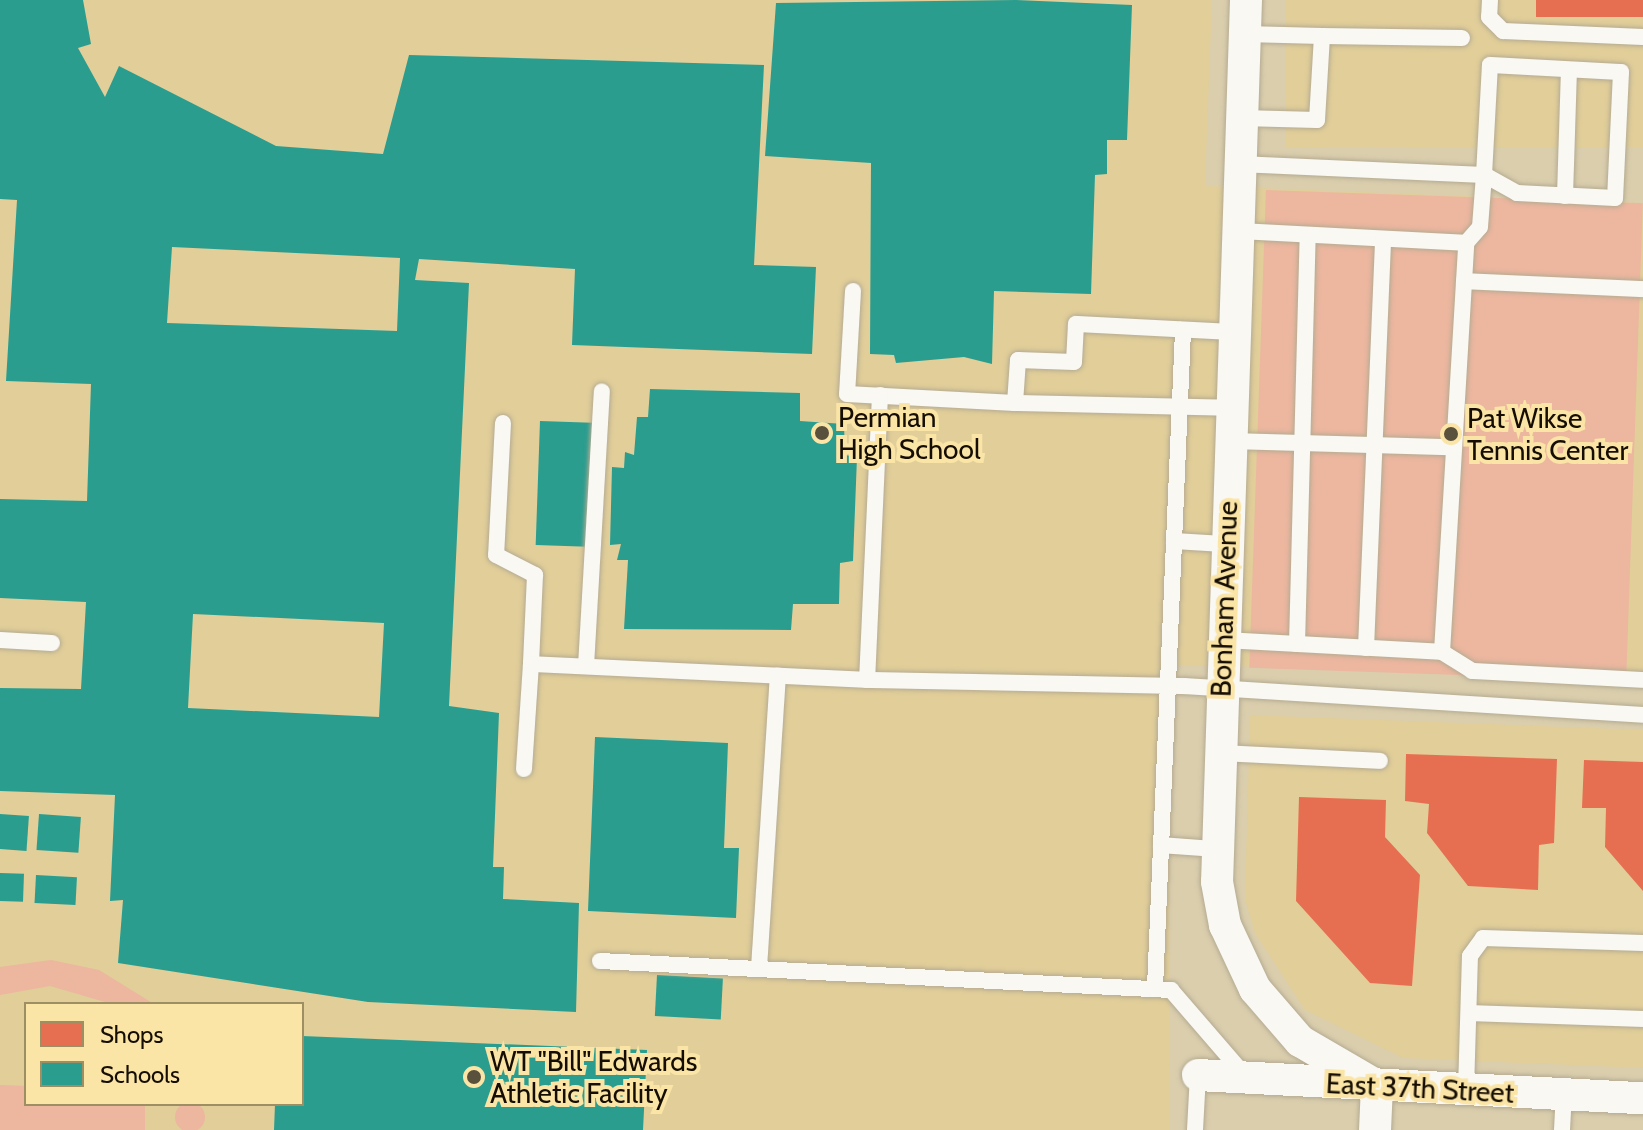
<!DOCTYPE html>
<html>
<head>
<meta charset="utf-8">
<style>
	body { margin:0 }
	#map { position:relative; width:1643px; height:1130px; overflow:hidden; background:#dacead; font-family:Cabin,sans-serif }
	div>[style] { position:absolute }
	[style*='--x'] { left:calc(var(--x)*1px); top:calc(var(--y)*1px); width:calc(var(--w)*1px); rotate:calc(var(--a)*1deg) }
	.built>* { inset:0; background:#e1ce99; transform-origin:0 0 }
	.green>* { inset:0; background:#ecb69f; transform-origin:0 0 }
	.round { border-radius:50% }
	.shops>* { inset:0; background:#e76f51; transform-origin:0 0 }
	.schools>* { inset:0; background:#2a9d8f; transform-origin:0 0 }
	.roads { filter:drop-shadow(0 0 2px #b5ab92) drop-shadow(0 0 2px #b5ab92) }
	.lane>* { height:16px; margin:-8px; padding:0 8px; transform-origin:8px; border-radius:8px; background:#f9f8f3 }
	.street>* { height:32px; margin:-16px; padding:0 16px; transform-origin:16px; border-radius:16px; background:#f9f8f3 }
	.dots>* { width:22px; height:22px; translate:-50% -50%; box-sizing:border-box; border:4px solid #fae4a6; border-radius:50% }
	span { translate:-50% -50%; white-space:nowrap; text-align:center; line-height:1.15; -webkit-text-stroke:8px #fae4a6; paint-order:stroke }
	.poi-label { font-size:28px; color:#150d00 }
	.left { translate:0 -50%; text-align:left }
	.street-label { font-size:28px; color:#150d00 }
	.legend { position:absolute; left:24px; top:1002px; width:280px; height:104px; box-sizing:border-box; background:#fae4a6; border:2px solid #9e8e64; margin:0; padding:10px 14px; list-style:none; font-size:24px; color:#150d00 }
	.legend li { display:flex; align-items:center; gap:16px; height:40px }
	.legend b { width:40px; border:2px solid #9e8e64 }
</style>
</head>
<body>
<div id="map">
	<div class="built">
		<i style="clip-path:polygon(evenodd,0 0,1212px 0,1205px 186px,1643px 203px,1643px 673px,1170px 665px,1169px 1130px,0 1130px,0 0,26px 1004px,302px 1004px,302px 1104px,26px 1104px,26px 1004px)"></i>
		<i style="left:1285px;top:0;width:358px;height:147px"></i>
		<i style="clip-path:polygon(1250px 715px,1643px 730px,1643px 1068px,1403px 1058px,1305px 1010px,1255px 933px,1245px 899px)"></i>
	</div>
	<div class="green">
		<i style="left:1266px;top:190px;width:377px;height:478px;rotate:2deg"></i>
		<i style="clip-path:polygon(51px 960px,99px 970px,154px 1004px,112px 1004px,50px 986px,0 995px,0 967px)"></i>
		<i style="clip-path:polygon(0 1085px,26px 1086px,26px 1104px,145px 1104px,145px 1130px,0 1130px)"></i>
		<i class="round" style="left:175px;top:1102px;width:30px;height:30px"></i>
	</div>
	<div class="shops">
		<i style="left:1536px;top:0;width:107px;height:17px"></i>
		<i style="clip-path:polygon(1406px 754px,1557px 759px,1554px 843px,1539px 845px,1538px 890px,1468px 886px,1427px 833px,1429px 804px,1405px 801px)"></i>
		<i style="clip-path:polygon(1584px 760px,1643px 762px,1643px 891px,1605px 847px,1606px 808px,1582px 808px)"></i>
		<i style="clip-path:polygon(1299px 797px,1386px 800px,1385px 837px,1420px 875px,1412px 986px,1370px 983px,1296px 901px)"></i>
	</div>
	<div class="schools">
		<i style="clip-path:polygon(evenodd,0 0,83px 0,91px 44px,78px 48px,105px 97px,119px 66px,276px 146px,383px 154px,409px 55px,764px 65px,754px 265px,816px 267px,812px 354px,572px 345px,575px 269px,419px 259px,415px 280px,469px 283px,449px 706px,499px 713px,493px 867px,504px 867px,503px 899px,579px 903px,576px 1012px,368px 1002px,118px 963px,123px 900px,110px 901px,115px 795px,0 791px,0 688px,81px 689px,86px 602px,0 598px,0 499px,87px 501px,91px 384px,6px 381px,17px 200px,0 199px,0 0,172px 247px,400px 258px,397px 331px,167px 323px,172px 247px,0 0,193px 614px,384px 623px,379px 717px,188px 708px,193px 614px)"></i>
		<i style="clip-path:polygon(1016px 0,1132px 5px,1127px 140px,1107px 140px,1107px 174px,1095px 175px,1091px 294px,994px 291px,992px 364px,964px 357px,896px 363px,894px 355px,870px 354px,871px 163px,765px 156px,776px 3px)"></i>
		<i style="clip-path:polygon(650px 389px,800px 393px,800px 421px,844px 424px,845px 455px,857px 457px,853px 561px,840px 563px,839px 604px,793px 604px,791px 630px,624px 629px,628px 560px,617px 560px,621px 544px,610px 545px,612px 467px,624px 468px,625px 452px,634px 455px,637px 417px,648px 417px)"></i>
		<i style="left:540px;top:421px;width:52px;height:124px;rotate:2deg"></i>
		<i style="clip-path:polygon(595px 737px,728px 743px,724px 848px,739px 848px,736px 918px,588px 911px)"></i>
		<i style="left:0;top:814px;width:29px;height:35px;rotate:4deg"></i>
		<i style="left:39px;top:814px;width:42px;height:36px;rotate:4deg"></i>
		<i style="left:0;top:873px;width:24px;height:28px;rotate:2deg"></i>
		<i style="left:36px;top:875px;width:41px;height:28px;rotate:3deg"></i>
		<i style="left:657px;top:975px;width:66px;height:41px;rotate:3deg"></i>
		<i style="clip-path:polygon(302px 1036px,647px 1050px,643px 1130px,274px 1130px,275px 1104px,302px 1104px)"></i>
	</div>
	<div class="roads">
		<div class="lane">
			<i style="--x:1490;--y:0;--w:17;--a:93"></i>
			<i style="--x:1489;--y:17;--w:20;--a:45"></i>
			<i style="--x:1503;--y:31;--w:140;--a:2.5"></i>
			<i style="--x:1322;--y:36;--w:140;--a:0.8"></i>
			<i style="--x:1241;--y:118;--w:76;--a:1.5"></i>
			<i style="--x:1317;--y:120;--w:84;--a:-86.6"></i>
			<i style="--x:1322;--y:36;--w:77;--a:-178.5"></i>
			<i style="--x:1565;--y:196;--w:126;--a:-88.2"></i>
			<i style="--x:1238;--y:231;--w:228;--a:3"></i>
			<i style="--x:1464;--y:281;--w:179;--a:2.6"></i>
			<i style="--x:853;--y:291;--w:103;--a:93.3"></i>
			<i style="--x:847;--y:394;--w:168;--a:3.1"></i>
			<i style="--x:1015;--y:403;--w:43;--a:-86"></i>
			<i style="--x:1018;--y:360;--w:56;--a:2"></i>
			<i style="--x:1074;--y:362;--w:38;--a:-87"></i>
			<i style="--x:1076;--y:324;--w:158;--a:2.9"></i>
			<i style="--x:880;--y:395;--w:285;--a:92.6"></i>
			<i style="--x:867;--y:680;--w:317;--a:1.1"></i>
			<i style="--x:1184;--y:686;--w:460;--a:3.6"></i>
			<i style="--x:1015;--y:403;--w:216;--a:1.3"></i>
			<i style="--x:503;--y:423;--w:132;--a:93"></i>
			<i style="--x:496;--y:555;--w:44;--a:27.1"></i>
			<i style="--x:535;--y:575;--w:89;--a:92.6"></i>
			<i style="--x:531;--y:664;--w:336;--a:2.7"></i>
			<i style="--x:1230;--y:441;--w:221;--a:1.6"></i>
			<i style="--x:1174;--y:541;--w:50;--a:3.4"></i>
			<i style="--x:0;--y:640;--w:52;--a:3.3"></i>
			<i style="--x:1223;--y:640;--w:219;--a:3.1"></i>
			<i style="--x:1442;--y:652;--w:410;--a:-86.6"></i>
			<i style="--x:1466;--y:243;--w:21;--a:-49"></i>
			<i style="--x:1480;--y:227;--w:52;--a:-85.6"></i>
			<i style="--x:1484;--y:175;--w:110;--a:-86.9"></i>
			<i style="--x:1490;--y:65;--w:131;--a:3.1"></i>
			<i style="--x:1621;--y:72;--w:126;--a:92.7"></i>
			<i style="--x:1615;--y:198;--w:98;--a:-177.1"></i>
			<i style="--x:1517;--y:193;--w:38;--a:-151"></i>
			<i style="--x:1484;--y:175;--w:245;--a:-177.4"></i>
			<i style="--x:1297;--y:644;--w:409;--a:-88.5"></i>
			<i style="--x:1366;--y:648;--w:408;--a:-87.6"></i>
			<i style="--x:1442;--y:652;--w:36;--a:32"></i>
			<i style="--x:1472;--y:671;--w:171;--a:3"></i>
			<i style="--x:586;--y:666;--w:275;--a:-86.7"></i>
			<i style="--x:1219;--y:753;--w:161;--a:2.8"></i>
			<i style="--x:524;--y:769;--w:105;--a:-86.2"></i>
			<i style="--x:1161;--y:845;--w:55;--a:4.2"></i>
			<i style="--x:600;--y:961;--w:572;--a:2.91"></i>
			<i style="--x:1171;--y:990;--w:115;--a:49.2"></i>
			<i style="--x:759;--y:968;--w:293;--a:-86.3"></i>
			<i style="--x:1155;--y:988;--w:659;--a:-87.56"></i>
			<i style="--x:1469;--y:1013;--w:174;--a:2"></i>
			<i style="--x:1466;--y:1090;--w:134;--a:-88.3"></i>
			<i style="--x:1470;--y:956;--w:22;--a:-54"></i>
			<i style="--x:1483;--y:938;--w:160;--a:1.8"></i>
			<i style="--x:1195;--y:1130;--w:55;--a:-86.9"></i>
			<i style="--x:1562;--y:1130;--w:36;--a:-87"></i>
		</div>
		<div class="street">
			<i style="--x:1246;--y:0;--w:882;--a:91.88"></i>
			<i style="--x:1217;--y:882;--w:44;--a:79.5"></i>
			<i style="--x:1225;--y:925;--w:71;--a:64.9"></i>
			<i style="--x:1255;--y:989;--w:69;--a:49.1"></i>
			<i style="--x:1300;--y:1041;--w:89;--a:30.3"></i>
			<i style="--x:1377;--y:1086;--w:44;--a:92.6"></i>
			<i style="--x:1198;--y:1075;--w:446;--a:3"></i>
		</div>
	</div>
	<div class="dots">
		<i style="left:822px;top:433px;background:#5a513d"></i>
		<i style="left:1451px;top:434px;background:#5a513d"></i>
		<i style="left:474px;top:1077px;background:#5a513d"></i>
	</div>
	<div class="poi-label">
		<span class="left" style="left:838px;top:433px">Permian<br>High School</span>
		<span class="left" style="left:1467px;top:434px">Pat Wikse<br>Tennis Center</span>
		<span class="left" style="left:490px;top:1077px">WT "Bill" Edwards<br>Athletic Facility</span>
	</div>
	<div class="street-label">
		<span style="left:1224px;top:599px;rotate:-88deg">Bonham Avenue</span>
		<span style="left:1420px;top:1088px;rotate:3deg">East 37th Street</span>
	</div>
	<ul class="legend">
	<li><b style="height:22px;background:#e76f51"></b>Shops</li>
	<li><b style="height:22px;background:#2a9d8f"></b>Schools</li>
	</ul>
</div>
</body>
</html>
